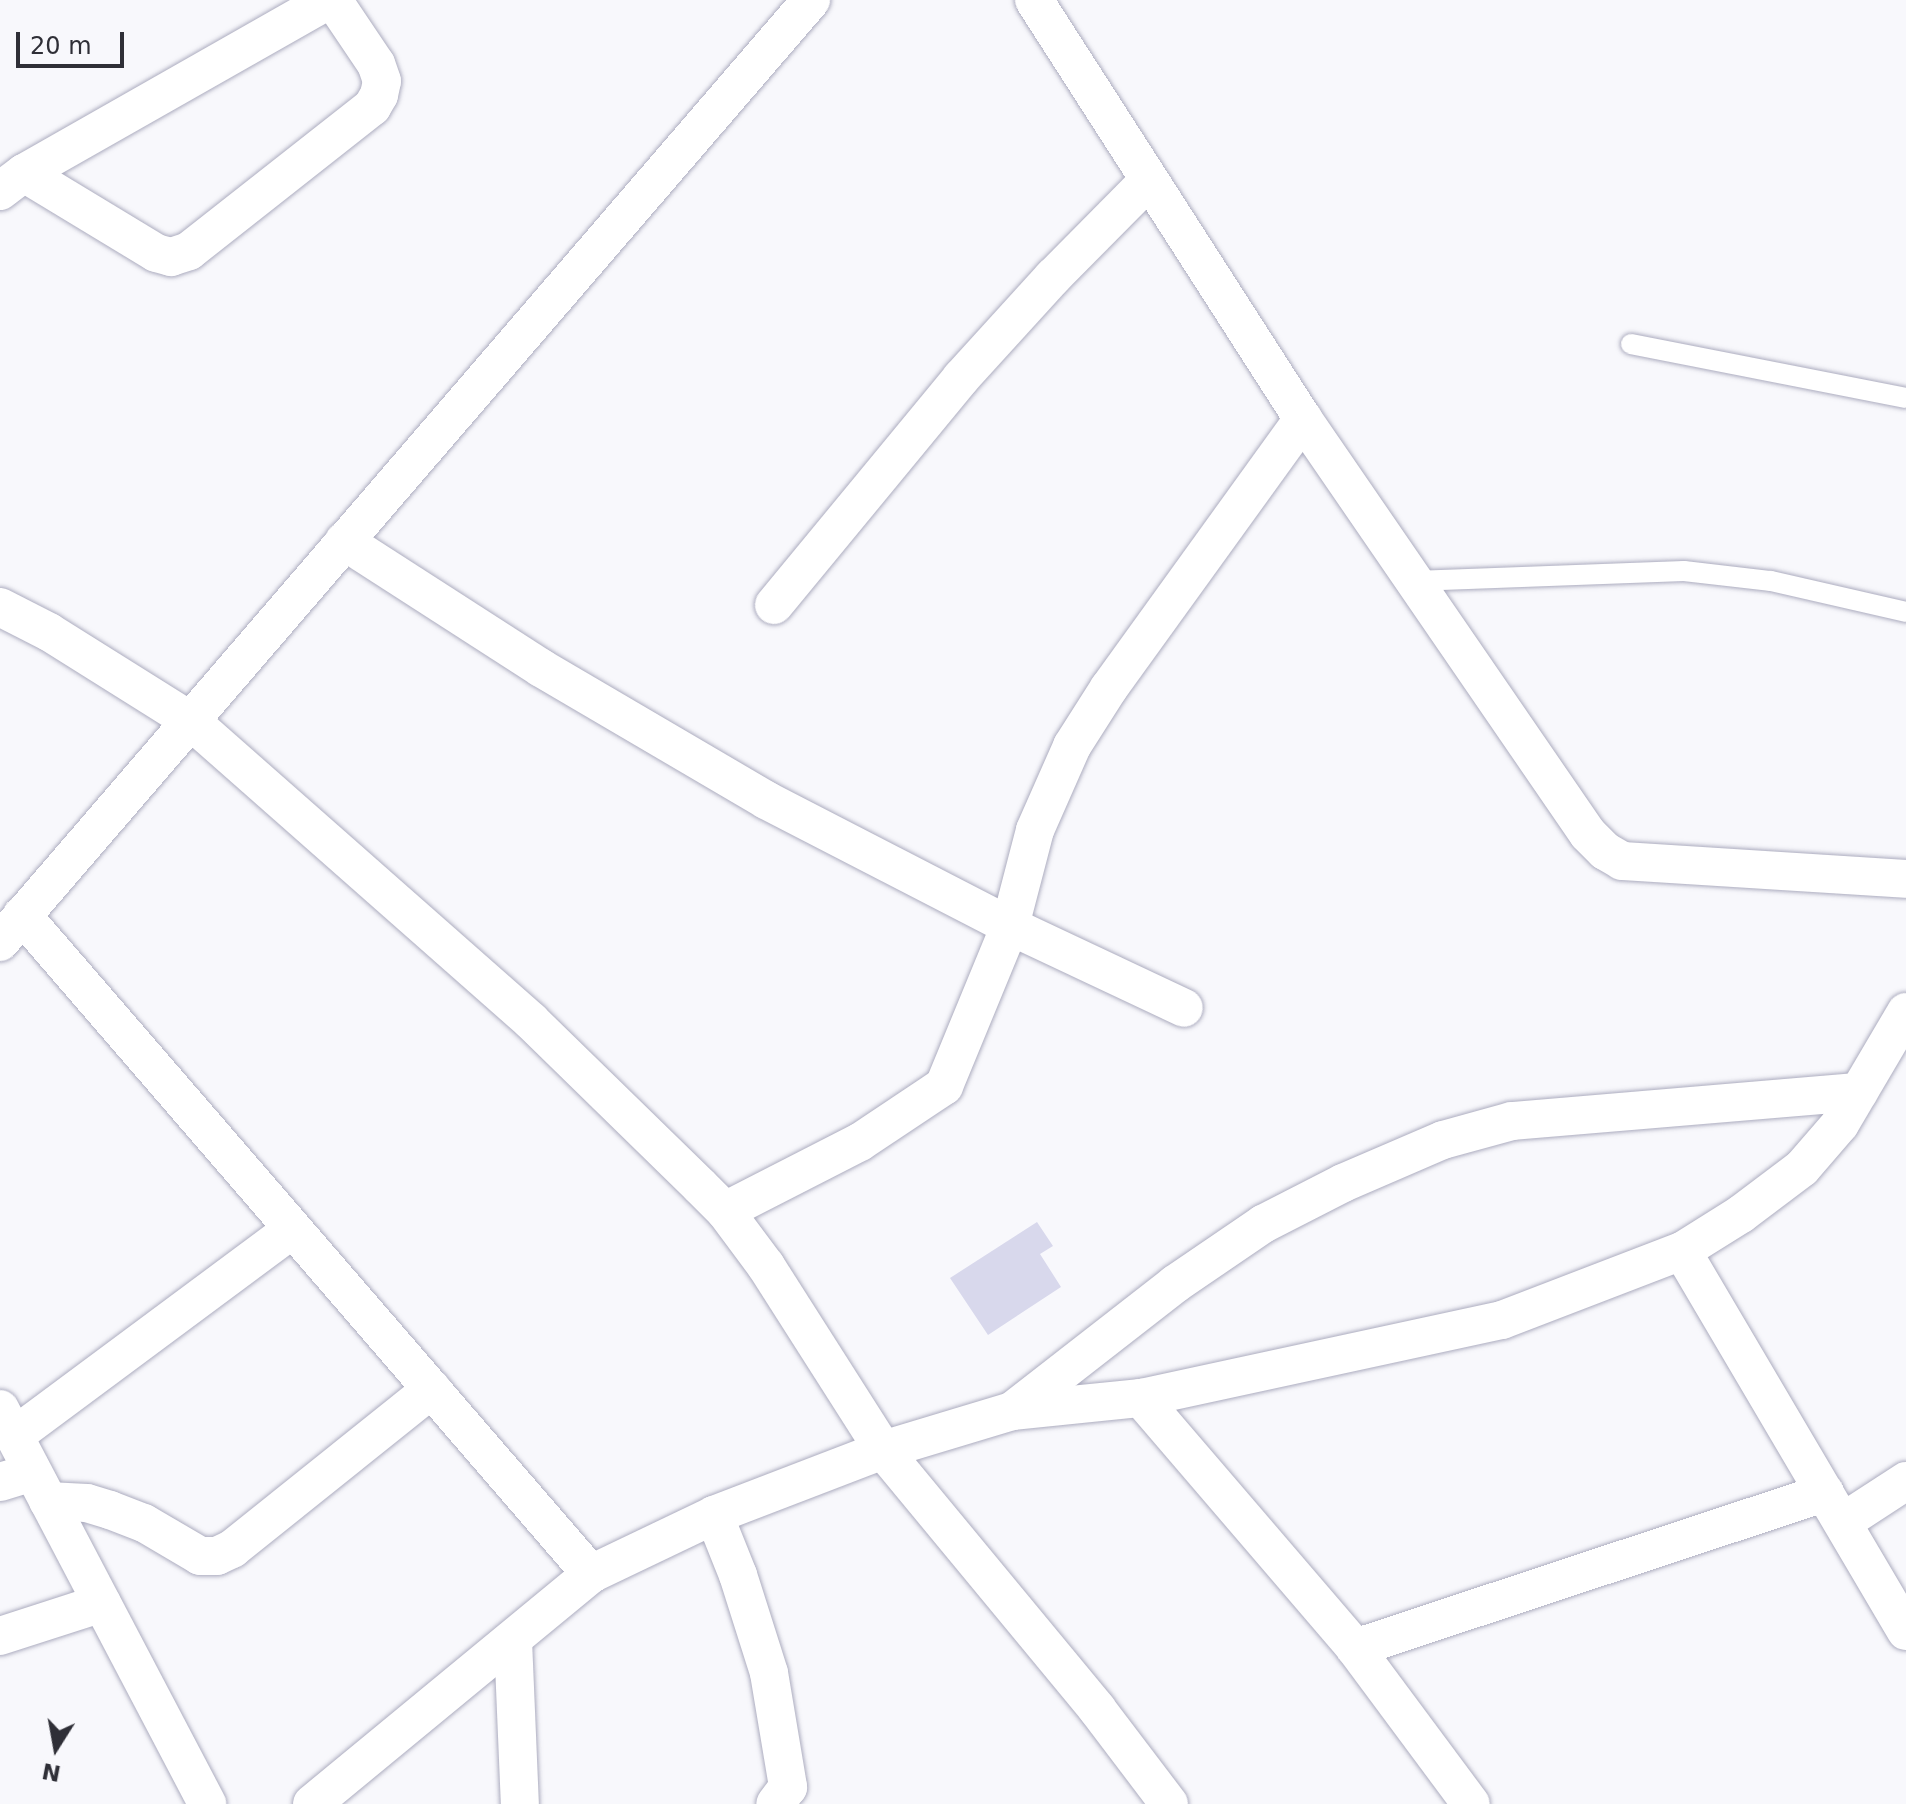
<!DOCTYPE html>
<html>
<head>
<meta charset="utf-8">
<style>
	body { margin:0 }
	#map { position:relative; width:1906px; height:1804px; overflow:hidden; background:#f8f8fc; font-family:"DejaVu Sans",sans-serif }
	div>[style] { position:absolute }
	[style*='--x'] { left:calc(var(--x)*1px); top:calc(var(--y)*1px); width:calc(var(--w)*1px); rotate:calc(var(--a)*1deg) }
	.building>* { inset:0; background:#d8d8ec }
	.roads { filter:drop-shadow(0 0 2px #acacbf) drop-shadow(0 0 2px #acacbf) }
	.lane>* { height:20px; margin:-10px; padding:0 10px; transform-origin:10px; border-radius:10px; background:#fff }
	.street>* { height:38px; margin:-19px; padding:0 19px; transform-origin:19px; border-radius:19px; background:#fff }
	span { translate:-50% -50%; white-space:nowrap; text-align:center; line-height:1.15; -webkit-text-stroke:6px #f8f8fc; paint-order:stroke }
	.north { position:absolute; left:16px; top:1708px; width:80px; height:80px; -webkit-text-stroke:6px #f8f8fc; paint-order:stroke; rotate:191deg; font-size:22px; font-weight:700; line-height:32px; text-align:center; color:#2f2f37 }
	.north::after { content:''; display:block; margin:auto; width:28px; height:36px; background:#2f2f37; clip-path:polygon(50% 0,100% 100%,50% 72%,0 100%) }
	.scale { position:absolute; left:16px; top:32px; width:108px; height:36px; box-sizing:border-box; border:4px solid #2f2f37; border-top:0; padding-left:10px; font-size:24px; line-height:28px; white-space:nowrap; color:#2f2f37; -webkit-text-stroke:6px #f8f8fc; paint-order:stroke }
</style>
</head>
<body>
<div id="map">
	<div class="building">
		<i style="clip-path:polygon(1037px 1222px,1053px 1246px,1040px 1254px,1061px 1287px,988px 1335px,950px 1278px)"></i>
	</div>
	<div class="roads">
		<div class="lane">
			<i style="--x:1631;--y:344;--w:280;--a:11.1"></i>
			<i style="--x:1414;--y:581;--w:270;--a:-2.1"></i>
			<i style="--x:1684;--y:571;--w:88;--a:6.6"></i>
			<i style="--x:1771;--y:581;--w:139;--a:12.9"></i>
		</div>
		<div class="street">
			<i style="--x:1034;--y:0;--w:498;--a:57.3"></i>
			<i style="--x:1303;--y:419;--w:503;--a:55.52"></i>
			<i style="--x:1588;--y:834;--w:24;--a:45"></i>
			<i style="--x:1605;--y:851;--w:20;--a:30"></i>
			<i style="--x:1622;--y:861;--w:285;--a:3.6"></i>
			<i style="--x:24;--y:173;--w:154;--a:31.2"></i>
			<i style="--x:156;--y:253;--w:16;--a:15"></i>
			<i style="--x:171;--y:257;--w:19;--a:-18"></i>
			<i style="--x:189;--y:251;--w:233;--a:-38.2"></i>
			<i style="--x:372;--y:107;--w:14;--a:-60"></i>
			<i style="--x:379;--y:95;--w:14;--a:-78"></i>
			<i style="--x:382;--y:81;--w:18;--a:-109"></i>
			<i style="--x:376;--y:64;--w:77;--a:-123.9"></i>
			<i style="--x:0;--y:191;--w:30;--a:-37"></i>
			<i style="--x:24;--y:173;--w:350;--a:-29.6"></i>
			<i style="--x:344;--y:541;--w:234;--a:32.8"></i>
			<i style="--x:541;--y:668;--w:261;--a:30.4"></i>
			<i style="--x:766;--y:800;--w:275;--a:27.3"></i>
			<i style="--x:1010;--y:926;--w:192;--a:25.2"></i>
			<i style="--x:774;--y:605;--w:294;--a:-50.5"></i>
			<i style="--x:961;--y:378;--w:137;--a:-47.7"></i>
			<i style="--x:1053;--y:277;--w:135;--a:-45.3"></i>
			<i style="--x:0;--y:607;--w:55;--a:27"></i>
			<i style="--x:49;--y:632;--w:168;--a:32.1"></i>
			<i style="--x:191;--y:721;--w:453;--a:41.4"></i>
			<i style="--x:531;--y:1021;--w:236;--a:44.3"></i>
			<i style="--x:700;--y:1186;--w:35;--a:45"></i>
			<i style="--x:725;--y:1211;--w:69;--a:53.3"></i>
			<i style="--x:766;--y:1266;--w:218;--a:57.5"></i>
			<i style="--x:883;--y:1450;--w:336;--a:50.4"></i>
			<i style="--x:1097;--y:1709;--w:119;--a:52.8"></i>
			<i style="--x:22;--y:915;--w:871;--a:49.19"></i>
			<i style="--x:0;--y:942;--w:1243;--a:-49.27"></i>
			<i style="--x:725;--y:1211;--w:152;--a:-27.1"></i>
			<i style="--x:860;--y:1142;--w:101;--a:-33.7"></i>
			<i style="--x:944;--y:1086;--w:173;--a:-67.6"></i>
			<i style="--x:1010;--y:926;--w:99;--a:-75.4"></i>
			<i style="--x:1035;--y:830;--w:92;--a:-66.2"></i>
			<i style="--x:1072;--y:746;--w:69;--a:-57.5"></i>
			<i style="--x:1109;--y:688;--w:332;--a:-54.2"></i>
			<i style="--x:1682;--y:1251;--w:441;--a:59.5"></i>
			<i style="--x:1141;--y:1398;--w:329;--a:49.4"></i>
			<i style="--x:1355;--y:1648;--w:194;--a:53.4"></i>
			<i style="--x:0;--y:1409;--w:446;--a:62.3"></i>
			<i style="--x:1012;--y:1411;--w:207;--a:-37.9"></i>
			<i style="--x:1175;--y:1284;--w:107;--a:-34.3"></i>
			<i style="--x:1263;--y:1224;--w:90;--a:-27.1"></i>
			<i style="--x:1343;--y:1183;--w:109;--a:-23.3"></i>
			<i style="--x:1443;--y:1140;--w:72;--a:-15.4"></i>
			<i style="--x:1512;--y:1121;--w:348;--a:-4.8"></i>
			<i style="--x:14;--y:1436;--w:347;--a:-36.6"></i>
			<i style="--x:0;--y:1482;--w:34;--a:-17"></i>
			<i style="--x:48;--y:1501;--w:39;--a:3"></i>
			<i style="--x:87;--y:1503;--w:24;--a:17"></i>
			<i style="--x:110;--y:1510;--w:36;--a:21"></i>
			<i style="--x:144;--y:1523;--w:65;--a:30.5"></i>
			<i style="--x:200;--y:1556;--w:17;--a:0"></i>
			<i style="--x:217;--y:1556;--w:17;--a:-25"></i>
			<i style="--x:232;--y:1549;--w:256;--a:-38.7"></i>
			<i style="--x:714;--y:1515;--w:65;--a:68.2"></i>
			<i style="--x:738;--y:1575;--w:103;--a:72.4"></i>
			<i style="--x:769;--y:1673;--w:116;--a:80.5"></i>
			<i style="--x:788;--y:1787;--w:21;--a:127"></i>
			<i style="--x:1843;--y:1522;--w:75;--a:-33.1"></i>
			<i style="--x:0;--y:1636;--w:107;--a:-17.9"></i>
			<i style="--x:513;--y:1640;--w:164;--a:87.6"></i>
			<i style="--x:1355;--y:1648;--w:495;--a:-18.3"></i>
			<i style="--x:312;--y:1804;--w:362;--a:-39.5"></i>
			<i style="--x:591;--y:1574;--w:136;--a:-25.6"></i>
			<i style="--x:714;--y:1515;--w:181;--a:-21"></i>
			<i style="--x:883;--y:1450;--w:135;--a:-16.8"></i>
			<i style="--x:1012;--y:1411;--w:130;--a:-5.8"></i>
			<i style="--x:1141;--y:1398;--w:369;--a:-12.2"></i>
			<i style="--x:1502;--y:1320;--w:193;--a:-21"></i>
			<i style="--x:1682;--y:1251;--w:70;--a:-32.1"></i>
			<i style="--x:1741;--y:1214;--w:76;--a:-37"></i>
			<i style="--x:1802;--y:1168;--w:58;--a:-49.2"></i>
			<i style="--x:1840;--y:1124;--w:130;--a:-59.5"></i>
		</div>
	</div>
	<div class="north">N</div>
	<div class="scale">20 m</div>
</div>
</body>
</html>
